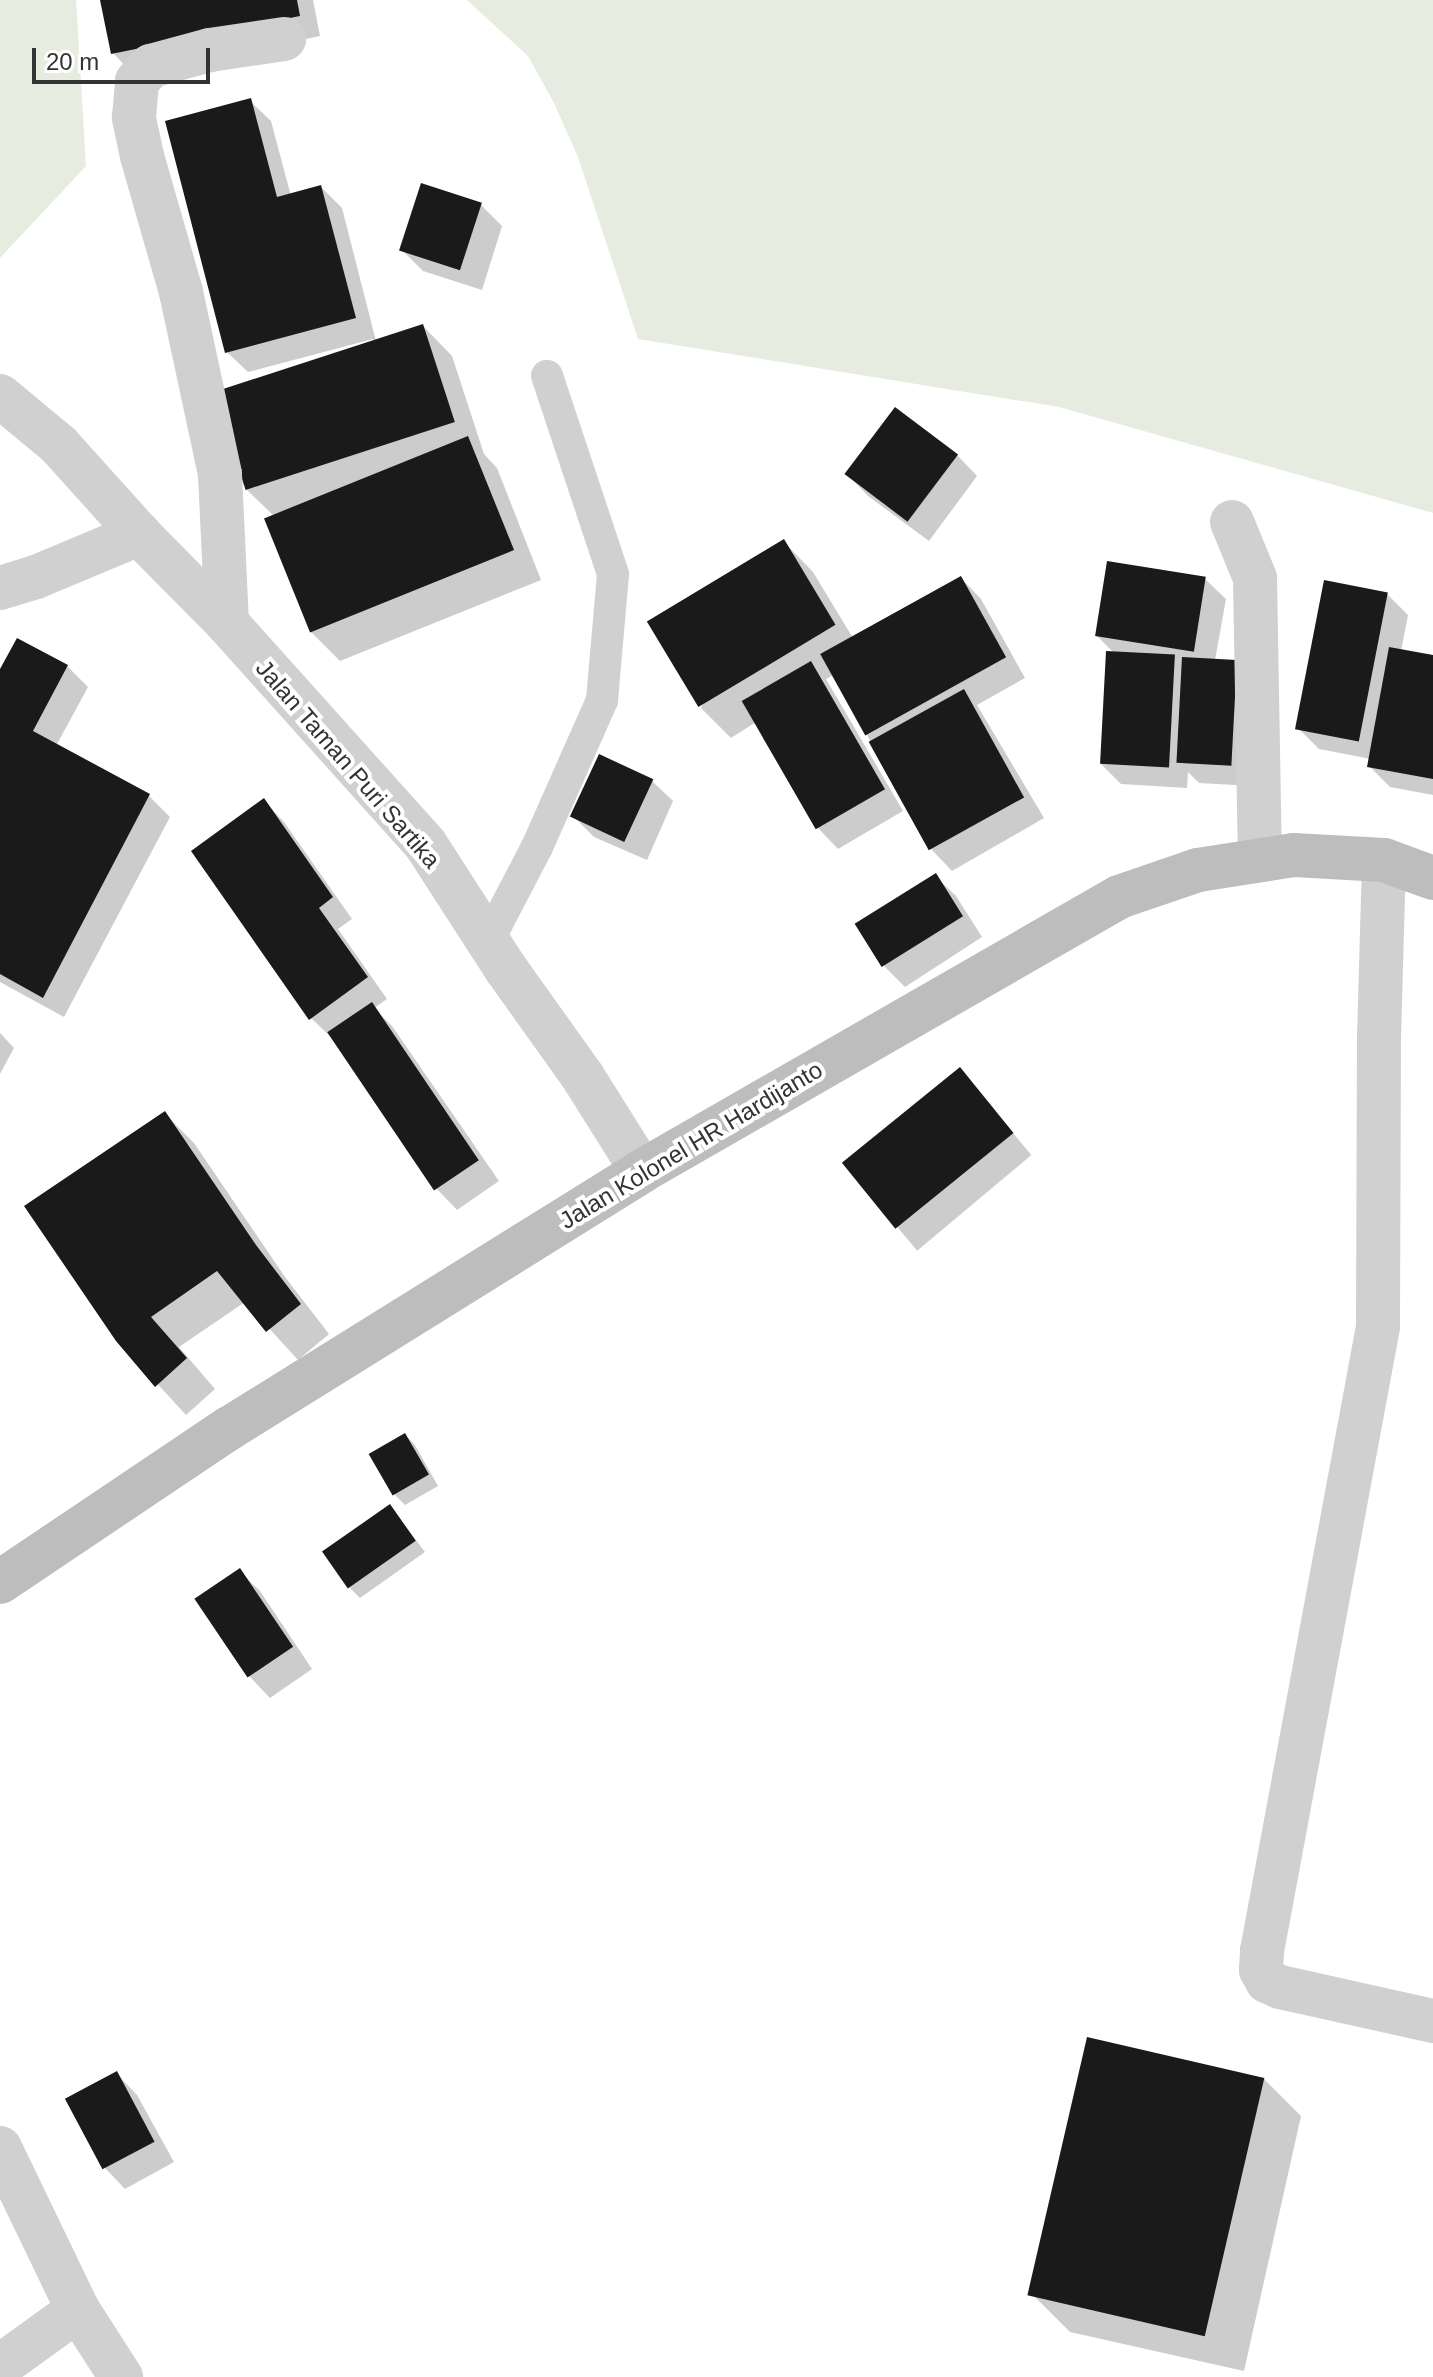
<!DOCTYPE html>
<html>
<head>
<meta charset="utf-8">
<style>
	body { margin:0 }
	#map { position:relative; width:1433px; height:2377px; overflow:hidden; background:#fff; font-family:Arial,sans-serif }
	div>[style] { position:absolute }
	[style*='--x'] { left:calc(var(--x)*1px); top:calc(var(--y)*1px); width:calc(var(--w)*1px); rotate:calc(var(--a)*1deg) }
	.green>* { inset:0; background:#e6ecdf }
	.shadow>* { inset:0; background:#0003; transform-origin:0 0 }
	.building>* { inset:0; background:#1a1a1a; transform-origin:0 0 }
	.service>* { height:32px; margin:-16px; padding:0 16px; transform-origin:16px; border-radius:16px; background:#d0d0d0 }
	.minor>* { height:44px; margin:-22px; padding:0 22px; transform-origin:22px; border-radius:22px; background:#d0d0d0 }
	.secondary>* { height:44px; margin:-22px; padding:0 22px; transform-origin:22px; border-radius:22px; background:#bdbdbd }
	span { translate:-50% -50%; white-space:nowrap; text-align:center; line-height:1.15; -webkit-text-stroke:8px #fff; paint-order:stroke }
	.street-label { font-size:24px; color:#333 }
	.scale { position:absolute; left:32px; top:48px; width:178px; height:36px; box-sizing:border-box; border:4px solid #333; border-top:0; padding-left:10px; font-size:24px; line-height:28px; white-space:nowrap; color:#333; -webkit-text-stroke:6px #fff; paint-order:stroke }
</style>
</head>
<body>
<div id="map">
	<div class="green">
		<i style="clip-path:polygon(0 0,76px 0,86px 166px,0 258px)"></i>
		<i style="clip-path:polygon(467px 0,1433px 0,1433px 513px,1059px 407px,638px 339px,578px 157px,554px 103px,528px 56px)"></i>
	</div>
	<div class="shadow">
		<i style="clip-path:polygon(102px 0,313px 0,320px 36px,133px 74px,113px 53px)"></i>
		<i style="clip-path:polygon(250px 101px,271px 121px,291px 196px,321px 187px,342px 208px,376px 341px,423px 326px,452px 356px,484px 454px,497px 468px,541px 580px,340px 661px,310px 631px,265px 519px,273px 515px,247px 490px,374px 342px,373px 339px,248px 372px,227px 352px)"></i>
		<i style="clip-path:polygon(481px 205px,502px 226px,482px 290px,423px 271px,402px 250px)"></i>
		<i style="clip-path:polygon(957px 455px,977px 476px,929px 541px,868px 496px,848px 475px)"></i>
		<i style="clip-path:polygon(784px 542px,813px 572px,853px 638px,961px 578px,981px 599px,1025px 678px,977px 705px,1044px 818px,952px 871px,932px 850px,833px 675px,826px 679px,903px 811px,838px 849px,818px 828px,756px 722px,731px 738px,701px 708px)"></i>
		<i style="clip-path:polygon(1205px 579px,1226px 599px,1215px 660px,1236px 662px,1252px 786px,1199px 783px,1188px 772px,1187px 788px,1121px 784px,1100px 763px,1114px 653px,1096px 635px)"></i>
		<i style="clip-path:polygon(1387px 594px,1408px 615px,1401px 651px,1433px 657px,1433px 795px,1390px 787px,1369px 766px,1371px 759px,1319px 749px,1299px 729px)"></i>
		<i style="clip-path:polygon(67px 666px,88px 687px,56px 746px,149px 796px,170px 817px,64px 1017px,0 982px,0 674px)"></i>
		<i style="clip-path:polygon(652px 781px,673px 801px,647px 860px,594px 837px,573px 816px)"></i>
		<i style="clip-path:polygon(264px 801px,284px 822px,352px 919px,338px 929px,387px 999px,374px 1008px,392px 1026px,499px 1181px,457px 1210px,437px 1189px,332px 1038px,311px 1018px)"></i>
		<i style="clip-path:polygon(935px 876px,956px 896px,982px 937px,905px 987px,884px 966px)"></i>
		<i style="clip-path:polygon(0 1033px,14px 1048px,0 1074px)"></i>
		<i style="left:960px;top:1070px;width:111px;height:149px;rotate:50deg"></i>
		<i style="clip-path:polygon(164px 1113px,194px 1143px,285px 1277px,329px 1334px,298px 1360px,245px 1302px,179px 1347px,215px 1389px,186px 1415px,117px 1340px)"></i>
		<i style="clip-path:polygon(405px 1435px,415px 1445px,438px 1486px,405px 1505px,395px 1495px)"></i>
		<i style="clip-path:polygon(390px 1506px,425px 1552px,360px 1598px,350px 1588px)"></i>
		<i style="clip-path:polygon(239px 1571px,260px 1591px,312px 1669px,270px 1698px,250px 1677px,197px 1600px)"></i>
		<i style="clip-path:polygon(117px 2074px,137px 2095px,174px 2162px,125px 2189px,105px 2168px)"></i>
		<i style="clip-path:polygon(1264px 2079px,1301px 2116px,1244px 2371px,1070px 2332px,1033px 2295px)"></i>
	</div>
	<div class="building">
		<i style="clip-path:polygon(100px 0,297px 0,300px 16px,111px 54px)"></i>
		<i style="clip-path:polygon(251px 98px,277px 197px,321px 185px,356px 318px,225px 353px,165px 121px)"></i>
		<i style="left:421px;top:183px;width:64px;height:71px;rotate:18deg"></i>
		<i style="left:423px;top:324px;width:103px;height:220px;rotate:72deg"></i>
		<i style="left:895px;top:407px;width:79px;height:84px;rotate:37deg"></i>
		<i style="left:468px;top:436px;width:123px;height:220px;rotate:68deg"></i>
		<i style="left:784px;top:539px;width:100px;height:160px;rotate:59deg"></i>
		<i style="left:1107px;top:561px;width:100px;height:76px;rotate:9deg"></i>
		<i style="left:961px;top:576px;width:93px;height:161px;rotate:61deg"></i>
		<i style="left:1324px;top:580px;width:65px;height:152px;rotate:11deg"></i>
		<i style="clip-path:polygon(17px 638px,68px 665px,33px 731px,150px 794px,43px 998px,0 974px,0 669px)"></i>
		<i style="clip-path:polygon(1389px 647px,1433px 655px,1433px 779px,1367px 767px)"></i>
		<i style="left:1106px;top:651px;width:69px;height:113px;rotate:3deg"></i>
		<i style="left:1182px;top:657px;width:55px;height:106px;rotate:3deg"></i>
		<i style="left:811px;top:661px;width:148px;height:80px;rotate:60deg"></i>
		<i style="left:964px;top:689px;width:124px;height:109px;rotate:61deg"></i>
		<i style="left:599px;top:754px;width:60px;height:69px;rotate:25deg"></i>
		<i style="clip-path:polygon(264px 798px,333px 897px,319px 908px,368px 977px,309px 1020px,191px 851px)"></i>
		<i style="left:936px;top:873px;width:51px;height:96px;rotate:58deg"></i>
		<i style="left:372px;top:1002px;width:191px;height:54px;rotate:56deg"></i>
		<i style="left:960px;top:1067px;width:85px;height:152px;rotate:51deg"></i>
		<i style="clip-path:polygon(165px 1111px,256px 1245px,301px 1304px,266px 1332px,217px 1271px,151px 1317px,187px 1358px,155px 1387px,116px 1341px,24px 1206px)"></i>
		<i style="left:405px;top:1433px;width:48px;height:42px;rotate:60deg"></i>
		<i style="left:390px;top:1504px;width:45px;height:83px;rotate:55deg"></i>
		<i style="left:240px;top:1568px;width:95px;height:55px;rotate:56deg"></i>
		<i style="left:1087px;top:2037px;width:182px;height:265px;rotate:13deg"></i>
		<i style="left:117px;top:2071px;width:80px;height:59px;rotate:62deg"></i>
	</div>
	<div class="service">
		<i style="--x:488;--y:941;--w:106;--a:-62.5"></i>
		<i style="--x:537;--y:847;--w:161;--a:-66.1"></i>
		<i style="--x:602;--y:700;--w:126;--a:-85"></i>
		<i style="--x:613;--y:574;--w:209;--a:-108.4"></i>
	</div>
	<div class="minor">
		<i style="--x:0;--y:396;--w:77;--a:39.7"></i>
		<i style="--x:59;--y:445;--w:120;--a:48"></i>
		<i style="--x:139;--y:534;--w:125;--a:45.3"></i>
		<i style="--x:227;--y:623;--w:298;--a:48.1"></i>
		<i style="--x:426;--y:845;--w:148;--a:57.2"></i>
		<i style="--x:506;--y:969;--w:133;--a:54.5"></i>
		<i style="--x:583;--y:1077;--w:111;--a:57.9"></i>
		<i style="--x:1232;--y:522;--w:61;--a:67.7"></i>
		<i style="--x:1255;--y:578;--w:282;--a:89"></i>
		<i style="--x:0;--y:588;--w:38;--a:-17"></i>
		<i style="--x:36;--y:577;--w:112;--a:-22.7"></i>
		<i style="--x:227;--y:623;--w:149;--a:-92.7"></i>
		<i style="--x:220;--y:474;--w:186;--a:-102.1"></i>
		<i style="--x:181;--y:292;--w:141;--a:-106"></i>
		<i style="--x:142;--y:156;--w:40;--a:-102"></i>
		<i style="--x:134;--y:117;--w:36;--a:-85"></i>
		<i style="--x:137;--y:81;--w:21;--a:-47"></i>
		<i style="--x:151;--y:66;--w:61;--a:-15.2"></i>
		<i style="--x:210;--y:50;--w:75;--a:-8.5"></i>
		<i style="--x:1384;--y:860;--w:175;--a:91.6"></i>
		<i style="--x:1379;--y:1035;--w:292;--a:90.2"></i>
		<i style="--x:1378;--y:1327;--w:635;--a:100.53"></i>
		<i style="--x:1262;--y:1951;--w:19;--a:93"></i>
		<i style="--x:1261;--y:1970;--w:13;--a:61"></i>
		<i style="--x:1267;--y:1981;--w:14;--a:25"></i>
		<i style="--x:1280;--y:1987;--w:157;--a:12.5"></i>
		<i style="--x:0;--y:2148;--w:180;--a:64.3"></i>
		<i style="--x:78;--y:2310;--w:80;--a:57.3"></i>
		<i style="--x:0;--y:2366;--w:96;--a:-35.7"></i>
	</div>
	<div class="secondary">
		<i style="--x:0;--y:1582;--w:275;--a:-33.9"></i>
		<i style="--x:228;--y:1429;--w:488;--a:-31.9"></i>
		<i style="--x:642;--y:1171;--w:550;--a:-29.87"></i>
		<i style="--x:1119;--y:897;--w:83;--a:-18.9"></i>
		<i style="--x:1198;--y:870;--w:97;--a:-8.9"></i>
		<i style="--x:1294;--y:855;--w:90;--a:3.2"></i>
		<i style="--x:1384;--y:860;--w:52;--a:20.2"></i>
	</div>
	<div class="street-label">
		<span style="left:348px;top:764px;rotate:49deg">Jalan Taman Puri Sartika</span>
		<span style="left:691px;top:1145px;rotate:-31deg">Jalan Kolonel HR Hardijanto</span>
	</div>
	<div class="scale">20 m</div>
</div>
</body>
</html>
